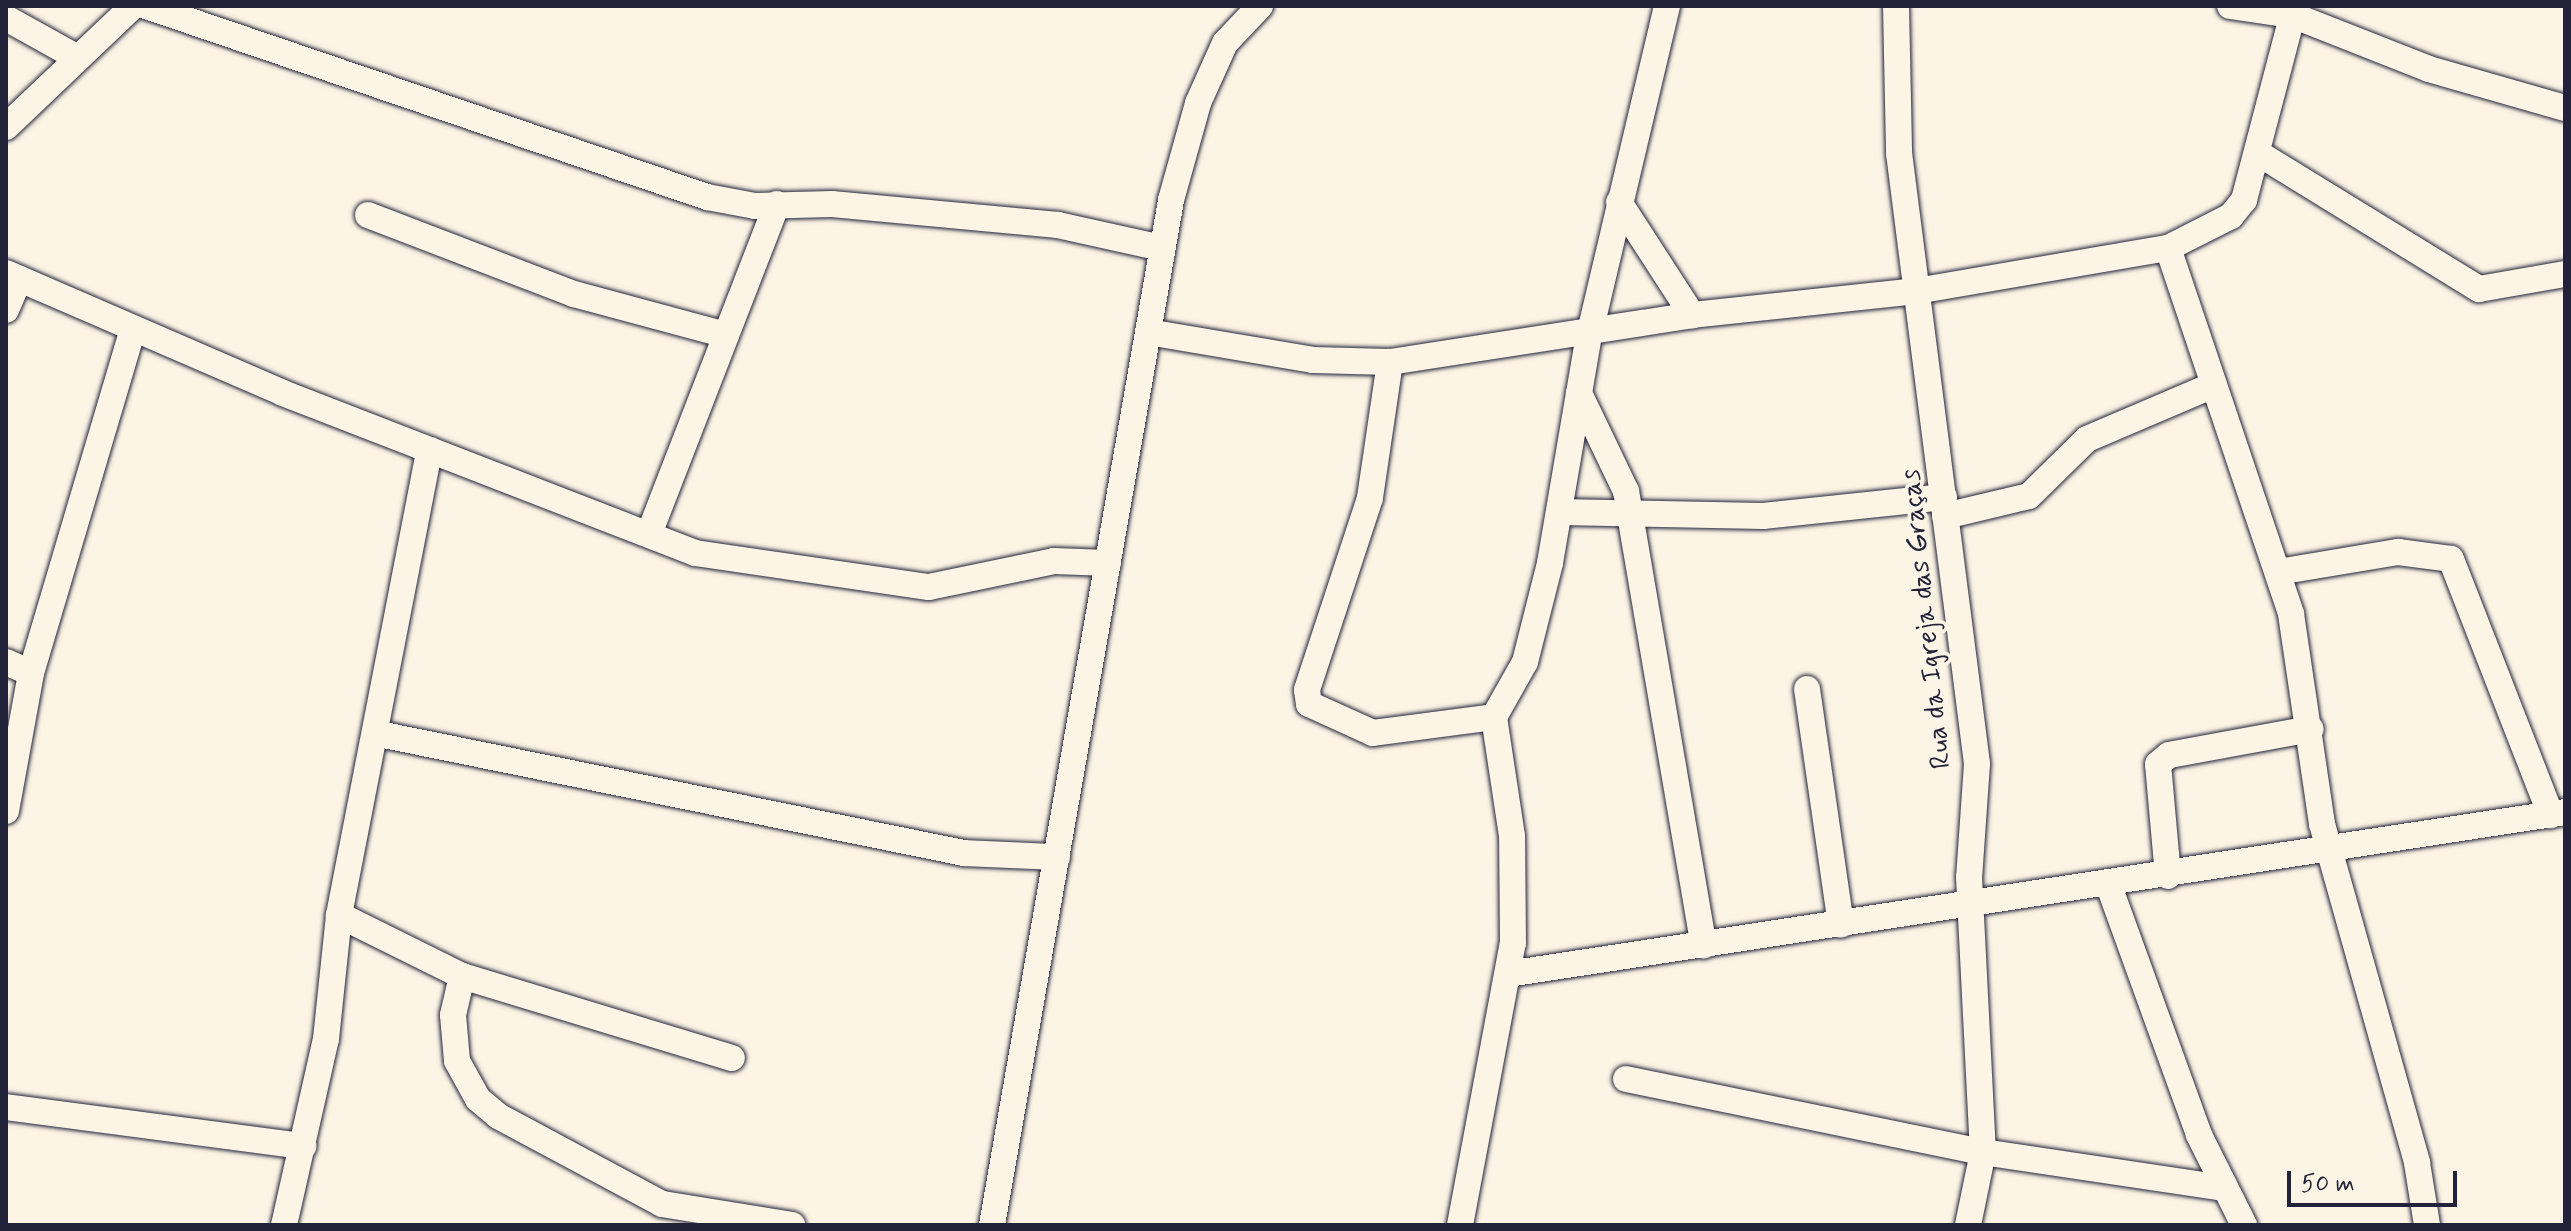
<!DOCTYPE html>
<html>
<head>
<meta charset="utf-8">
<style>
	body { margin:0 }
	#map { position:relative; width:2571px; height:1231px; overflow:hidden; background:#fcf5e5; font-family:Mynerve,sans-serif }
	div>[style] { position:absolute }
	[style*='--x'] { left:calc(var(--x)*1px); top:calc(var(--y)*1px); width:calc(var(--w)*1px); rotate:calc(var(--a)*1deg) }
	.roads { filter:drop-shadow(0 0 2px #22223b) drop-shadow(0 0 2px #22223b) }
	.minor>* { height:26px; margin:-13px; padding:0 13px; transform-origin:13px; border-radius:13px; background:#fcf5e5 }
	span { translate:-50% -50%; white-space:nowrap; text-align:center; line-height:1.15; -webkit-text-stroke:7px #fcf5e5; paint-order:stroke }
	.street-label { font-size:28px; color:#22223b }
	.frame { position:absolute; inset:0; border:8px solid #22223b; pointer-events:none }
	.scale { position:absolute; left:2287px; top:1171px; width:170px; height:36px; box-sizing:border-box; border:4px solid #22223b; border-top:0; padding-left:10px; font-size:24px; line-height:28px; white-space:nowrap; color:#22223b; -webkit-text-stroke:6px #fcf5e5; paint-order:stroke }
</style>
</head>
<body>
<div id="map">
	<div class="roads">
		<div class="minor">
			<i style="--x:146;--y:6;--w:593;--a:18.8"></i>
			<i style="--x:707;--y:197;--w:49;--a:10.6"></i>
			<i style="--x:755;--y:206;--w:77;--a:-1.5"></i>
			<i style="--x:832;--y:204;--w:227;--a:5.3"></i>
			<i style="--x:1058;--y:225;--w:107;--a:12.5"></i>
			<i style="--x:1896;--y:6;--w:147;--a:88.8"></i>
			<i style="--x:1899;--y:153;--w:616;--a:82.72"></i>
			<i style="--x:1977;--y:764;--w:113;--a:94"></i>
			<i style="--x:1969;--y:877;--w:275;--a:87.1"></i>
			<i style="--x:1983;--y:1152;--w:75;--a:101.6"></i>
			<i style="--x:2230;--y:6;--w:63;--a:8.3"></i>
			<i style="--x:2292;--y:15;--w:147;--a:21.5"></i>
			<i style="--x:2429;--y:69;--w:141;--a:16"></i>
			<i style="--x:6;--y:18;--w:82;--a:29.1"></i>
			<i style="--x:6;--y:127;--w:175;--a:-43.6"></i>
			<i style="--x:2261;--y:155;--w:256;--a:31.6"></i>
			<i style="--x:2479;--y:289;--w:87;--a:-9.9"></i>
			<i style="--x:1619;--y:202;--w:135;--a:57.1"></i>
			<i style="--x:368;--y:215;--w:221;--a:21"></i>
			<i style="--x:574;--y:294;--w:157;--a:15.1"></i>
			<i style="--x:2168;--y:248;--w:386;--a:71.4"></i>
			<i style="--x:2291;--y:614;--w:212;--a:81.6"></i>
			<i style="--x:2322;--y:824;--w:352;--a:74.3"></i>
			<i style="--x:2417;--y:1163;--w:63;--a:80.8"></i>
			<i style="--x:6;--y:273;--w:302;--a:23.4"></i>
			<i style="--x:283;--y:393;--w:442;--a:21.2"></i>
			<i style="--x:695;--y:553;--w:236;--a:8.3"></i>
			<i style="--x:929;--y:587;--w:128;--a:-11.7"></i>
			<i style="--x:1054;--y:561;--w:54;--a:2.1"></i>
			<i style="--x:6;--y:310;--w:34;--a:-67"></i>
			<i style="--x:1148;--y:332;--w:167;--a:9.6"></i>
			<i style="--x:1313;--y:360;--w:77;--a:1.5"></i>
			<i style="--x:1390;--y:362;--w:306;--a:-8.8"></i>
			<i style="--x:1692;--y:315;--w:225;--a:-6.1"></i>
			<i style="--x:1916;--y:291;--w:256;--a:-9.7"></i>
			<i style="--x:2168;--y:248;--w:71;--a:-26.9"></i>
			<i style="--x:2231;--y:216;--w:21;--a:-51"></i>
			<i style="--x:2244;--y:200;--w:201;--a:-75.3"></i>
			<i style="--x:1390;--y:362;--w:137;--a:98.4"></i>
			<i style="--x:1370;--y:498;--w:202;--a:108.2"></i>
			<i style="--x:1307;--y:690;--w:14;--a:82"></i>
			<i style="--x:1309;--y:704;--w:70;--a:24.4"></i>
			<i style="--x:1373;--y:733;--w:122;--a:-7.5"></i>
			<i style="--x:1579;--y:393;--w:109;--a:64.4"></i>
			<i style="--x:1626;--y:491;--w:461;--a:80.3"></i>
			<i style="--x:1559;--y:512;--w:204;--a:1.1"></i>
			<i style="--x:1763;--y:516;--w:182;--a:-6"></i>
			<i style="--x:1945;--y:516;--w:86;--a:-13.4"></i>
			<i style="--x:2029;--y:496;--w:81;--a:-44.5"></i>
			<i style="--x:2087;--y:439;--w:135;--a:-23.1"></i>
			<i style="--x:649;--y:534;--w:354;--a:-68.8"></i>
			<i style="--x:2278;--y:572;--w:122;--a:-9.5"></i>
			<i style="--x:2398;--y:552;--w:53;--a:7.5"></i>
			<i style="--x:2451;--y:559;--w:275;--a:68.7"></i>
			<i style="--x:6;--y:662;--w:27;--a:24"></i>
			<i style="--x:1807;--y:689;--w:238;--a:81.8"></i>
			<i style="--x:379;--y:734;--w:597;--a:11.5"></i>
			<i style="--x:964;--y:853;--w:93;--a:2.5"></i>
			<i style="--x:6;--y:811;--w:140;--a:-79.7"></i>
			<i style="--x:31;--y:673;--w:359;--a:-73.5"></i>
			<i style="--x:2168;--y:876;--w:112;--a:-95.1"></i>
			<i style="--x:2158;--y:764;--w:14;--a:-39"></i>
			<i style="--x:2169;--y:755;--w:144;--a:-10.4"></i>
			<i style="--x:2109;--y:886;--w:265;--a:70.1"></i>
			<i style="--x:2199;--y:1135;--w:101;--a:63.4"></i>
			<i style="--x:339;--y:915;--w:137;--a:26.4"></i>
			<i style="--x:462;--y:976;--w:282;--a:16.9"></i>
			<i style="--x:1508;--y:974;--w:1069;--a:-8.71"></i>
			<i style="--x:462;--y:976;--w:40;--a:103"></i>
			<i style="--x:453;--y:1015;--w:46;--a:85"></i>
			<i style="--x:457;--y:1061;--w:43;--a:61.1"></i>
			<i style="--x:478;--y:1099;--w:26;--a:40"></i>
			<i style="--x:498;--y:1116;--w:186;--a:28.2"></i>
			<i style="--x:662;--y:1204;--w:132;--a:9.2"></i>
			<i style="--x:1626;--y:1079;--w:364;--a:11.6"></i>
			<i style="--x:1983;--y:1152;--w:244;--a:8.5"></i>
			<i style="--x:6;--y:1107;--w:300;--a:7.5"></i>
			<i style="--x:284;--y:1225;--w:191;--a:-77.3"></i>
			<i style="--x:326;--y:1039;--w:125;--a:-84"></i>
			<i style="--x:339;--y:915;--w:474;--a:-79"></i>
			<i style="--x:992;--y:1225;--w:1041;--a:-80.09"></i>
			<i style="--x:1171;--y:200;--w:101;--a:-74.4"></i>
			<i style="--x:1198;--y:103;--w:66;--a:-65.8"></i>
			<i style="--x:1225;--y:43;--w:51;--a:-46.6"></i>
			<i style="--x:1460;--y:1225;--w:287;--a:-79.4"></i>
			<i style="--x:1513;--y:943;--w:107;--a:-90.5"></i>
			<i style="--x:1512;--y:836;--w:120;--a:-98.6"></i>
			<i style="--x:1494;--y:717;--w:63;--a:-60.6"></i>
			<i style="--x:1525;--y:662;--w:102;--a:-75.8"></i>
			<i style="--x:1550;--y:563;--w:230;--a:-80.3"></i>
			<i style="--x:1589;--y:336;--w:339;--a:-76.7"></i>
		</div>
	</div>
	<div class="street-label">
		<span style="left:1927px;top:619px;rotate:-96deg">Rua da Igreja das Graças</span>
	</div>
	<div class="frame"></div>
	<div class="scale">50 m</div>
</div>
</body>
</html>
